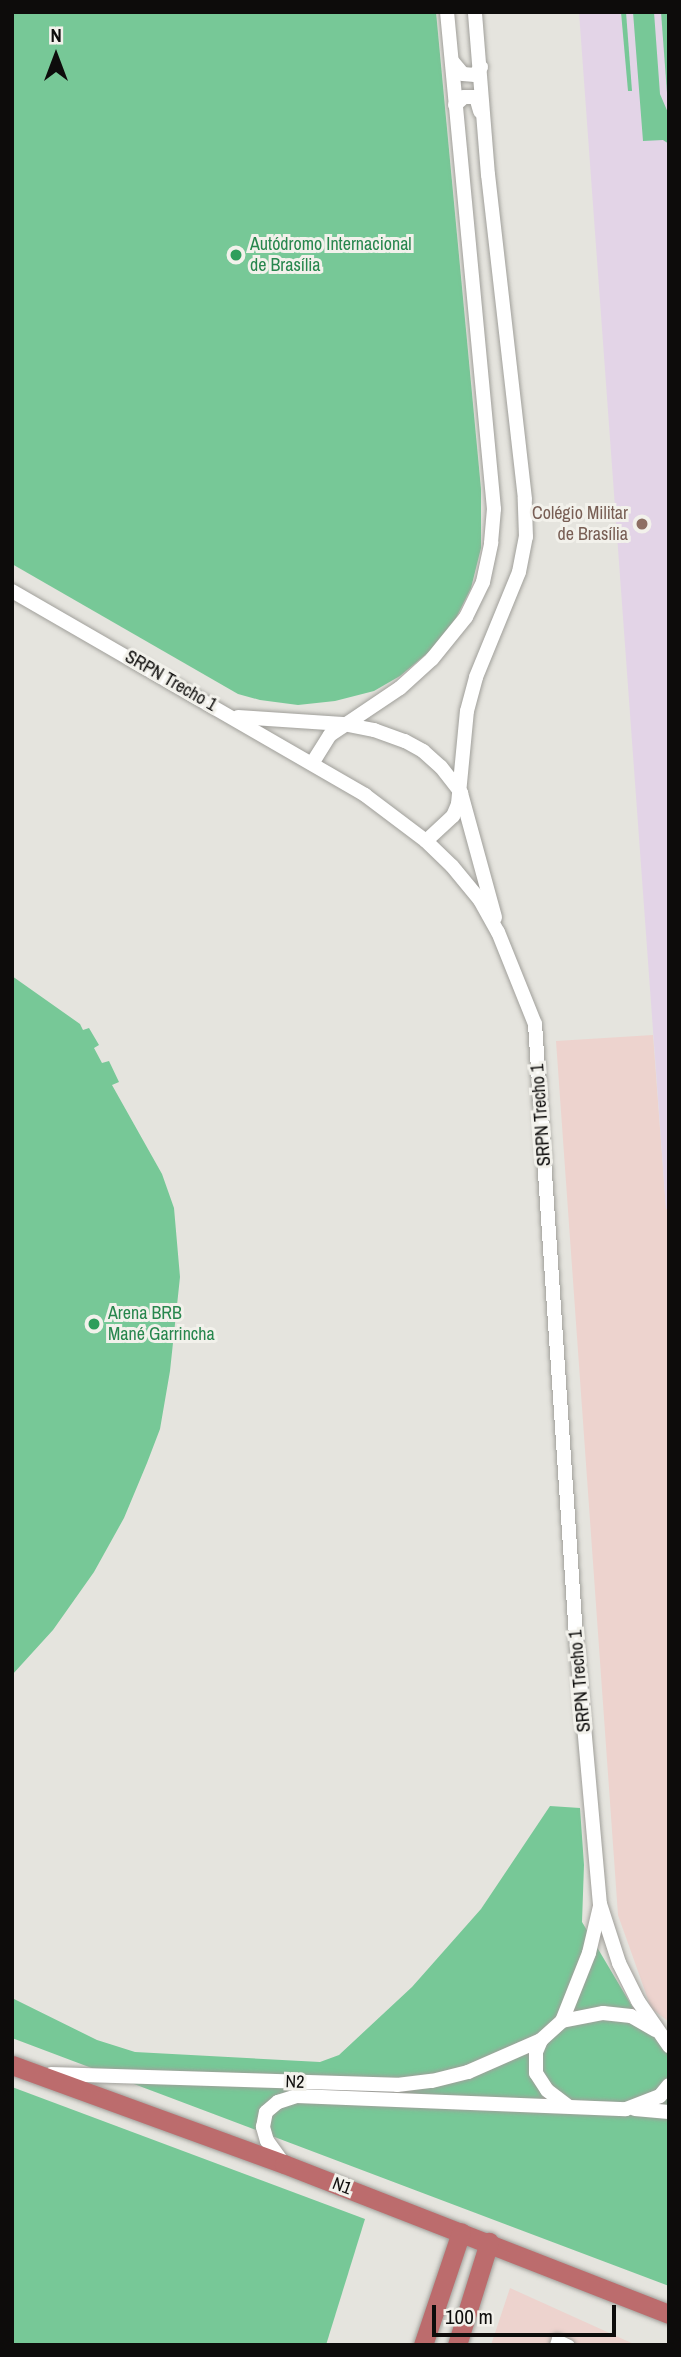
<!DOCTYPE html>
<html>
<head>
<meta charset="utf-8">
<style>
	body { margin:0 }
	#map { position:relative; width:681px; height:2357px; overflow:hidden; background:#e5e4de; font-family:"Archivo Narrow",sans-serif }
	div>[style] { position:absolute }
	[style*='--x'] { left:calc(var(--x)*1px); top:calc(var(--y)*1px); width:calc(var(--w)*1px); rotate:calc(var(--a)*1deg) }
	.commercial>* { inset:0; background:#edd3ce }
	.education>* { inset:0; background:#e3d4e7 }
	.green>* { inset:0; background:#77c897 }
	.roads { filter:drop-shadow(0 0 2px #a09f9a) drop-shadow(0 0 2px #a09f9a) }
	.street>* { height:10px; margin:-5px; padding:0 5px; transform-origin:5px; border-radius:5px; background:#fff }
	.secondary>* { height:14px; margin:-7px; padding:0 7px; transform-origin:7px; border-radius:7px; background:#fff }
	.highway>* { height:19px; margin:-9.5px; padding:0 9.5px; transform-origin:9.5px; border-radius:9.5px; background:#bc6c6d }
	.dots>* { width:19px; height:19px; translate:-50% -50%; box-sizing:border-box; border:4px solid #f2f1eb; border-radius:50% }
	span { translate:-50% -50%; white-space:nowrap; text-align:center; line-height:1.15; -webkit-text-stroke:6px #f2f1eb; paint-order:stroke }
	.leisure-label { font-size:18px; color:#27864d }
	.left { translate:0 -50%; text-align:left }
	.education-label { font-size:18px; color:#785e54 }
	.right { translate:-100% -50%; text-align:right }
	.street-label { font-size:18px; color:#0d0c0b }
	.frame { position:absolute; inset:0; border:14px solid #0d0c0b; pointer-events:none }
	.north { position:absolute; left:21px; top:21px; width:70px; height:70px; -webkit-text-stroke:5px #f2f1eb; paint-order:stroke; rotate:0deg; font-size:19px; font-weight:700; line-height:28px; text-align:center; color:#0d0c0b }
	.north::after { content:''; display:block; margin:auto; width:24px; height:32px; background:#0d0c0b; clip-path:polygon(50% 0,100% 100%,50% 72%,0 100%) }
	.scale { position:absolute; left:432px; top:2305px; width:184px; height:32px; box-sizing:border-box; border:4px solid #0d0c0b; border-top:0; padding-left:9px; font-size:21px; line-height:24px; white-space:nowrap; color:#0d0c0b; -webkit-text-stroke:5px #f2f1eb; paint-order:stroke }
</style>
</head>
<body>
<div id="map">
	<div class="commercial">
		<i style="clip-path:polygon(653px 1035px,666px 1209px,669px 1209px,669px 2022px,651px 2008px,618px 1915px,556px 1041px)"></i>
		<i style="clip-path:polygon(510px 2288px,636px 2345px,491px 2345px)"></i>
	</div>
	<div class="education">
		<i style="clip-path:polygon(579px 12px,669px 12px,669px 1209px,666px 1209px)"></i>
	</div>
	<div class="green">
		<i style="clip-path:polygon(12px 12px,436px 12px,481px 489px,481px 548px,471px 588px,456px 618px,431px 650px,400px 676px,374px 691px,335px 701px,298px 705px,260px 700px,238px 694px,12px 564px)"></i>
		<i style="clip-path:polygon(621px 12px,626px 12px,632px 91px,628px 91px)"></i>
		<i style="clip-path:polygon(633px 12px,654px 12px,660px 94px,669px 115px,669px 144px,663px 140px,643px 141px)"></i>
		<i style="clip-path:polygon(661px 12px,669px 12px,669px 92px,667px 93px)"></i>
		<i style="clip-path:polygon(12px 976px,80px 1024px,83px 1030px,89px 1028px,99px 1045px,94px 1048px,102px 1063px,109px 1061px,119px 1082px,112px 1085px,162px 1174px,174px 1208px,180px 1277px,170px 1371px,160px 1429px,147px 1463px,124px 1518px,94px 1572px,53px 1630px,12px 1675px)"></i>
		<i style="clip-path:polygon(550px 1806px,580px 1808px,584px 1865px,582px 1922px,639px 2018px,669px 2050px,669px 2286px,12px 2038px,12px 1998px,97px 2040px,135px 2052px,320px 2062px,339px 2055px,412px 1987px,481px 1909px)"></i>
		<i style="clip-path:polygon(12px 2087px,365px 2219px,326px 2345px,12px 2345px)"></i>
	</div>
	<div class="roads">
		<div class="street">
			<i style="--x:555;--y:2345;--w:6;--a:-72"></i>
			<i style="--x:557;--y:2339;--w:14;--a:25"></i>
		</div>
		<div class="secondary">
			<i style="--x:452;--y:61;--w:17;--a:50"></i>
			<i style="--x:463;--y:74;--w:12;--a:5"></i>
			<i style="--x:475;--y:75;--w:10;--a:-53"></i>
			<i style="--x:455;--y:105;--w:12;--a:-42"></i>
			<i style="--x:464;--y:97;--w:12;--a:0"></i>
			<i style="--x:476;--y:97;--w:15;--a:74"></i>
			<i style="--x:12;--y:591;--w:408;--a:30"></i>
			<i style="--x:365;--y:795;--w:76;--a:37"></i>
			<i style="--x:426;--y:841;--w:36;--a:44"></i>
			<i style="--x:452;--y:866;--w:44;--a:50.5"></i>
			<i style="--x:480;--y:900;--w:37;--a:61"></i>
			<i style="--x:498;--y:932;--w:99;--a:68.1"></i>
			<i style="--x:535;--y:1024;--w:613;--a:86.17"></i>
			<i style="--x:576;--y:1636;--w:269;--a:84.9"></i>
			<i style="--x:600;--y:1904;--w:62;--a:72.1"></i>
			<i style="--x:619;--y:1963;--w:42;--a:63.4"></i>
			<i style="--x:638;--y:2001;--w:55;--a:55.4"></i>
			<i style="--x:238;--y:717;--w:105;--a:3.8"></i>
			<i style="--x:343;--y:724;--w:32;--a:11"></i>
			<i style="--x:374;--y:730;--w:33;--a:20"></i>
			<i style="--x:405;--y:741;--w:21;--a:29"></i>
			<i style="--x:423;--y:751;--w:24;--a:42"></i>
			<i style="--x:441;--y:767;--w:33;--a:52"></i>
			<i style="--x:461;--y:793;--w:129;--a:74.7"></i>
			<i style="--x:313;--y:762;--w:32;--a:-58"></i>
			<i style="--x:330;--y:735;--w:84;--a:-33.9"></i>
			<i style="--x:400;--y:688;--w:43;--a:-42.2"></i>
			<i style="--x:432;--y:659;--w:54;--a:-51"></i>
			<i style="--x:466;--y:617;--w:39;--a:-64"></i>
			<i style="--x:483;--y:582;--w:40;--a:-78"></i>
			<i style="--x:491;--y:543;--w:34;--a:-85"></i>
			<i style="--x:494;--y:509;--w:499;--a:-95.4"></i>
			<i style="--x:426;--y:841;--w:37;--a:-43"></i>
			<i style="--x:453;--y:816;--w:13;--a:-67"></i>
			<i style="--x:458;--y:804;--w:93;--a:-84.5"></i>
			<i style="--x:467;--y:711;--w:35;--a:-75"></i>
			<i style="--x:476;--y:677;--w:113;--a:-67.7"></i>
			<i style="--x:519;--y:572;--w:36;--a:-79"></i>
			<i style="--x:526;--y:537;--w:38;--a:-92"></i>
			<i style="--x:525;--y:499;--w:326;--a:-96.5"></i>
			<i style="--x:488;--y:175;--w:164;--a:-94.6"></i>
			<i style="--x:562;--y:2021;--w:73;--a:-68.3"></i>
			<i style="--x:589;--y:1953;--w:48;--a:-76.8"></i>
			<i style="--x:51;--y:2074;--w:346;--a:1.8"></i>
			<i style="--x:397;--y:2085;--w:35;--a:-7"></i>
			<i style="--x:432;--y:2081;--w:37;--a:-14"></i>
			<i style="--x:468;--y:2072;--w:80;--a:-23.7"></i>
			<i style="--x:568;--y:2106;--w:26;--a:-143"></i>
			<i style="--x:547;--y:2090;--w:20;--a:-123"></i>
			<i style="--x:536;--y:2073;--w:21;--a:-90"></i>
			<i style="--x:536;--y:2052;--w:13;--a:-67"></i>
			<i style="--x:541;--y:2040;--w:28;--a:-42"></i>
			<i style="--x:562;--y:2021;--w:42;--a:-11"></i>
			<i style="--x:603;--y:2013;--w:28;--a:6"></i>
			<i style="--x:631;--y:2016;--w:28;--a:30"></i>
			<i style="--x:635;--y:2109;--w:34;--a:5"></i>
			<i style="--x:284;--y:2164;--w:29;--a:-126"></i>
			<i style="--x:267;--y:2141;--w:15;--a:-106"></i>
			<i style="--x:263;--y:2127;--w:15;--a:-79"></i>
			<i style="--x:266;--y:2112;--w:16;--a:-40"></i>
			<i style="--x:278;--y:2102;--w:20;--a:-18"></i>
			<i style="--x:297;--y:2096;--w:329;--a:2.3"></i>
			<i style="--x:626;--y:2109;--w:36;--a:-21"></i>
			<i style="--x:660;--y:2096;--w:14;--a:-51"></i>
		</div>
		<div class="highway">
			<i style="--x:12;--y:2065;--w:289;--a:20"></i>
			<i style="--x:284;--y:2164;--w:413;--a:21.3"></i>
			<i style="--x:423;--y:2345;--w:119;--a:-71.4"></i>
			<i style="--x:457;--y:2345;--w:108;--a:-72.7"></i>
		</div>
	</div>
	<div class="dots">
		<i style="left:236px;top:255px;background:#2e9e5b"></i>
		<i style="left:642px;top:524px;background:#8d6e63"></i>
		<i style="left:94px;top:1324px;background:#2e9e5b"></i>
	</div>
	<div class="leisure-label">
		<span class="left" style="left:250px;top:255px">Autódromo Internacional<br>de Brasília</span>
		<span class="left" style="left:108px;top:1324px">Arena BRB<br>Mané Garrincha</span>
	</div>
	<div class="education-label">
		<span class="right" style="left:628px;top:524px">Colégio Militar<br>de Brasília</span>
	</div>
	<div class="street-label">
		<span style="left:171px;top:681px;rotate:30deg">SRPN Trecho 1</span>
		<span style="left:541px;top:1115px;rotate:-94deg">SRPN Trecho 1</span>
		<span style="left:580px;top:1681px;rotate:-95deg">SRPN Trecho 1</span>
		<span style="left:295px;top:2082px;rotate:2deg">N2</span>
		<span style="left:342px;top:2186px;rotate:21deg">N1</span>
	</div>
	<div class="frame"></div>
	<div class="north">N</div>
	<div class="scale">100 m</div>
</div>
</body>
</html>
